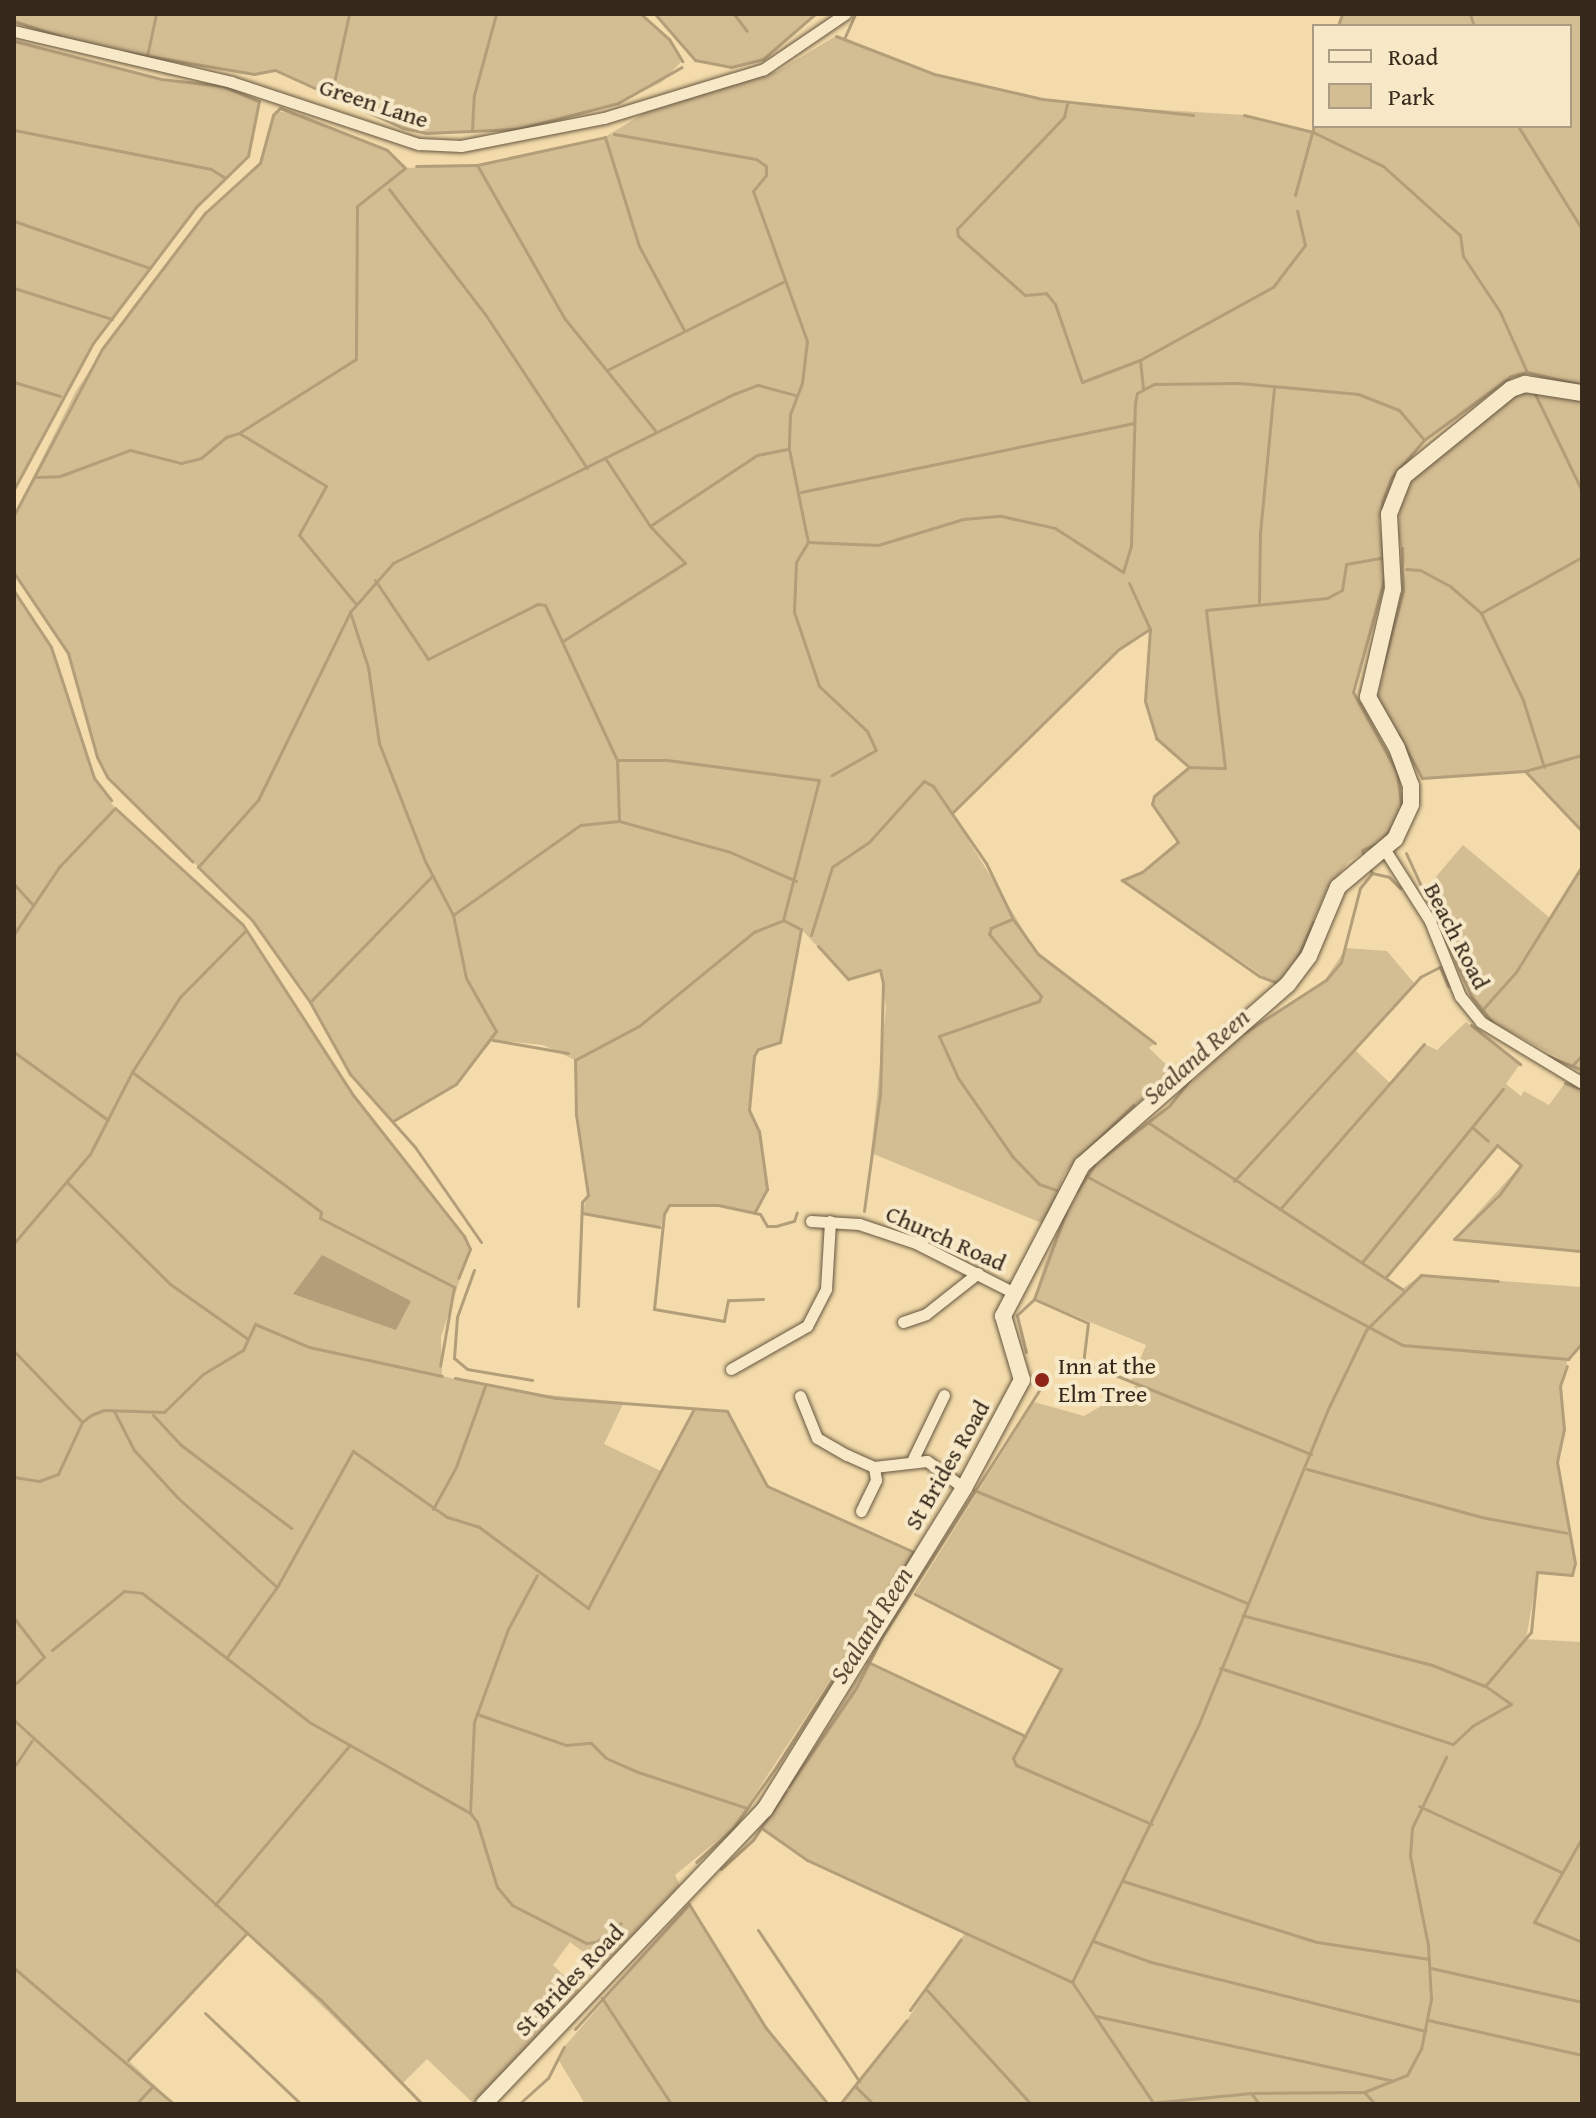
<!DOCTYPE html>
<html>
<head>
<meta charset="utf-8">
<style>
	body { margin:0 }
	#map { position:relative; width:1596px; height:2118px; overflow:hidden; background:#f3dbab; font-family:"Gentium Book Plus",serif }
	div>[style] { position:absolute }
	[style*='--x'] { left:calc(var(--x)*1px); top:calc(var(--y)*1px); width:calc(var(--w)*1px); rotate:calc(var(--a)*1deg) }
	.green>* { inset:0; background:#d3bd93 }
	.water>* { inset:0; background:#b39e7a }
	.stream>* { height:3px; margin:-1.5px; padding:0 1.5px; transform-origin:1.5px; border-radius:1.5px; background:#b39e7a }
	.roads { filter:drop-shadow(0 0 2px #65563f) drop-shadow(0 0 2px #65563f) }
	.minor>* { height:11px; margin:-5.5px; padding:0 5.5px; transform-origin:5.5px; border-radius:5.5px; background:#f7e8c8 }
	.secondary>* { height:16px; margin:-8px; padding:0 8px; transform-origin:8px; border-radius:8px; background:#f7e8c8 }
	.dots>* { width:22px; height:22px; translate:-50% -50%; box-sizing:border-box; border:4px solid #f7e8c8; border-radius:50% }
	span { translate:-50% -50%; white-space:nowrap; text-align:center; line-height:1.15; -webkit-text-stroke:8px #f7e8c8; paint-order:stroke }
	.street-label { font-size:24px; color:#36291b }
	.poi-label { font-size:24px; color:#36291b }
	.left { translate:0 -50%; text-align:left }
	.water-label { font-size:26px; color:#5c4c38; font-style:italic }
	.frame { position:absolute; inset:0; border:16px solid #36291b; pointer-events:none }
	.legend { position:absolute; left:1312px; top:24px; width:260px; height:104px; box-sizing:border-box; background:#f7e8c8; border:2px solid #aa9c83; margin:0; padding:10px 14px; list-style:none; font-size:24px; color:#36291b }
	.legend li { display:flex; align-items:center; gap:16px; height:40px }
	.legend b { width:40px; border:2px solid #aa9c83 }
</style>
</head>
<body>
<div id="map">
	<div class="green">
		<i style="clip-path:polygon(14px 14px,641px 14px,669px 39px,682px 61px,662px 82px,618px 103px,517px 129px,426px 133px,403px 128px,276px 70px,254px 74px,147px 56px,68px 39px,14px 21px)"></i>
		<i style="clip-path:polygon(655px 14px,815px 14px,763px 59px,731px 67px,695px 60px)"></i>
		<i style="clip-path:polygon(1342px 14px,1582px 14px,1582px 385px,1527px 372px,1512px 376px,1424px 440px,1391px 478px,1379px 521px,1386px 570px,1353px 692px,1397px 772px,1402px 807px,1396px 824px,1379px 843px,1349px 861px,1328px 888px,1294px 964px,1276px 985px,1122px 880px,1142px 872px,1178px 842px,1152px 804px,1154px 796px,1189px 767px,1156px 738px,1145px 701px,1150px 630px,1119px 649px,952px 813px,1038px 954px,1155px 1043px,1149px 1048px,1174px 1072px,1098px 1137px,1065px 1173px,1044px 1224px,871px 1153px,886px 1007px,880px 971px,848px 979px,802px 930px,780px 1042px,758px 1049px,754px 1056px,749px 1110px,759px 1131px,767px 1189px,754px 1213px,718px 1205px,669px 1205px,660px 1227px,582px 1213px,588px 1194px,576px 1115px,575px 1060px,543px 1045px,493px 1040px,456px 1084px,393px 1121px,350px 1074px,310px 1002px,252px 920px,107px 777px,97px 757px,68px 653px,14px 573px,14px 515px,76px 391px,131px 309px,205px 213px,260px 163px,275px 111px,303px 115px,387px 150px,405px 168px,477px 165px,605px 137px,646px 112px,778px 71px,836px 36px,934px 74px,1067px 104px,1244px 115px,1313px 131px,1314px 125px,1570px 126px,1570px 26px,1338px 26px)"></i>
		<i style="clip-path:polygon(14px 41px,161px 79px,223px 86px,259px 101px,248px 156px,196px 207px,93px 343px,14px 489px)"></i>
		<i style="clip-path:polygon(1533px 390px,1582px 400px,1582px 831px,1525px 771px,1422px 778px,1377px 698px,1403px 591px,1406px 569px,1398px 535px,1401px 497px,1419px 472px,1502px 407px,1503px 400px)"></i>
		<i style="clip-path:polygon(14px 591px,51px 647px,94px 778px,115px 808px,243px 925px,353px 1095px,464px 1236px,470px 1249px,441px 1337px,442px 1376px,516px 1392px,624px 1402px,604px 1444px,661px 1471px,694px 1409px,727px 1411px,767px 1486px,914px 1552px,733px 1828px,675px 1875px,680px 1885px,603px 1967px,570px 1942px,553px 1965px,580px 1991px,474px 2104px,427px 2059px,402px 2084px,247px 1933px,128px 2060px,174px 2104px,14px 2104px)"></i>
		<i style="clip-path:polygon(1463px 845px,1550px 918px,1582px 866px,1582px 1070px,1492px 1022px,1472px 997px,1424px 891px)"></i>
		<i style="clip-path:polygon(1346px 948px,1387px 951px,1414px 983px,1355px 1050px,1390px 1083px,1424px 1044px,1437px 1050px,1466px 1022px,1520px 1064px,1506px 1084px,1521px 1096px,1524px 1091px,1549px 1105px,1565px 1083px,1582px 1089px,1582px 1251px,1454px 1239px,1521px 1165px,1497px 1145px,1387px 1277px,1402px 1289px,1421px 1275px,1582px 1287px,1582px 1343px,1568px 1359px,1560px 1386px,1564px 1430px,1557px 1462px,1575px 1563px,1572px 1575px,1538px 1572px,1526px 1639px,1582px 1642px,1582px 2104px,840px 2104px,907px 2020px,965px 1933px,807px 1860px,763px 1829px,868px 1662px,1025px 1736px,1061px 1669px,914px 1594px,1034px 1402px,1084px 1416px,1137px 1385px,1131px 1382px,1146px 1345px,1034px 1299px,1044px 1265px,1067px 1210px,1098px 1160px,1169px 1106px,1234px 1040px,1325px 980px)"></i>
		<i style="clip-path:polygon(689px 1904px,766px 2028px,828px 2104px,585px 2104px,558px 2059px,564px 2047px)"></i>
	</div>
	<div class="water">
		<i style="clip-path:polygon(322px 1255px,411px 1301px,396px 1330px,293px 1294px)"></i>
	</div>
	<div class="stream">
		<i style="--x:641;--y:14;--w:38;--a:42"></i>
		<i style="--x:669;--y:39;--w:26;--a:59"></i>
		<i style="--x:655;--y:14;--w:61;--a:49"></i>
		<i style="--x:695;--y:60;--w:37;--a:11"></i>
		<i style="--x:731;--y:67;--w:33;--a:-14"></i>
		<i style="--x:763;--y:59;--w:69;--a:-40.9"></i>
		<i style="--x:734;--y:14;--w:21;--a:53"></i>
		<i style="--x:1470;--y:14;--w:13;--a:72"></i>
		<i style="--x:14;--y:21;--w:48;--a:18.1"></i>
		<i style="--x:1338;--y:26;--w:13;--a:-72"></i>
		<i style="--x:836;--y:36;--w:105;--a:21.2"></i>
		<i style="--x:934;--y:74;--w:111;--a:13"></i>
		<i style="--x:1042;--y:99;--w:152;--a:6"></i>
		<i style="--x:844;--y:39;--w:27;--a:-66"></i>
		<i style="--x:14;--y:41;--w:152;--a:14.5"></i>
		<i style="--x:161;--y:79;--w:62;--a:6.4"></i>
		<i style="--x:223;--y:86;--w:39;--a:23"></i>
		<i style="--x:259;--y:101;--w:56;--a:101.3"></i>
		<i style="--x:248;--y:156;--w:73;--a:135.6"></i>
		<i style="--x:196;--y:207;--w:171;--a:127.1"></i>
		<i style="--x:93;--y:343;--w:166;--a:118.4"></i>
		<i style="--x:125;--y:52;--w:131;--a:9.7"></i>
		<i style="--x:254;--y:74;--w:21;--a:-11"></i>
		<i style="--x:275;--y:70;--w:141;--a:24.4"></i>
		<i style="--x:403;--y:128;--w:24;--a:12"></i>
		<i style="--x:426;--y:133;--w:91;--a:-2.5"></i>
		<i style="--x:517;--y:129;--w:104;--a:-14.4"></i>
		<i style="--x:618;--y:103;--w:73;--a:-29.4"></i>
		<i style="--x:147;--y:56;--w:43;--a:-77.9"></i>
		<i style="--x:332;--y:92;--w:80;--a:-77.7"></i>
		<i style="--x:1067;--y:104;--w:13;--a:103"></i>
		<i style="--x:1064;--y:117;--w:155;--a:133.7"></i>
		<i style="--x:957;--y:229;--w:7;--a:82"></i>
		<i style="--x:958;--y:236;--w:89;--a:41.4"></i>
		<i style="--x:1025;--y:295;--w:21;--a:-5"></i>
		<i style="--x:1046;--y:293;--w:14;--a:51"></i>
		<i style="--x:1055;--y:304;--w:83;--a:70.9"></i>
		<i style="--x:1082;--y:382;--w:62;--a:-20.8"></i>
		<i style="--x:1140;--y:360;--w:152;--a:-28.8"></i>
		<i style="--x:1273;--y:287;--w:53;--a:-52.7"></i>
		<i style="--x:1305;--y:245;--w:35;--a:-103"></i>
		<i style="--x:1244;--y:115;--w:71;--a:13.8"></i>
		<i style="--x:1313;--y:132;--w:78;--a:25.9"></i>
		<i style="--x:1383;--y:166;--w:103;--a:41.9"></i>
		<i style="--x:1460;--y:235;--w:21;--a:82"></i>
		<i style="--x:1463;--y:256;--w:67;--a:56.5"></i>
		<i style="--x:1500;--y:312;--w:66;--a:65.8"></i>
		<i style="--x:1518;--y:126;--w:118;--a:58.2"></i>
		<i style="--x:14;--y:130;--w:201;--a:11.2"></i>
		<i style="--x:211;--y:169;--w:15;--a:32"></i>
		<i style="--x:472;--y:130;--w:35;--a:-87"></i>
		<i style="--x:474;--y:95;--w:84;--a:-74.8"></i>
		<i style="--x:614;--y:134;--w:144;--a:10"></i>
		<i style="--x:756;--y:159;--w:12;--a:35"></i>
		<i style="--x:766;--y:166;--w:9;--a:90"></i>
		<i style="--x:766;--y:175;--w:21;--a:129"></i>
		<i style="--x:753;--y:191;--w:159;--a:70.2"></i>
		<i style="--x:807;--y:341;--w:42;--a:96.8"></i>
		<i style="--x:802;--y:383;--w:33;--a:111"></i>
		<i style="--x:790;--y:414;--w:35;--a:92"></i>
		<i style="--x:789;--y:449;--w:95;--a:78.5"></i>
		<i style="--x:808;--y:542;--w:23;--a:121"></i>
		<i style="--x:796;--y:562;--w:50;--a:92.3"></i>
		<i style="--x:794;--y:612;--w:78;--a:71.3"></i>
		<i style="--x:819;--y:686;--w:66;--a:43.2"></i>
		<i style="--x:867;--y:731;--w:21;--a:65"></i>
		<i style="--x:876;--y:750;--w:51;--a:150.4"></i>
		<i style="--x:477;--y:165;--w:177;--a:60.3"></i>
		<i style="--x:565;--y:319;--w:143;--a:51"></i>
		<i style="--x:416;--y:166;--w:61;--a:-0.9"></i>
		<i style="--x:477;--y:165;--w:131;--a:-12.3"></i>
		<i style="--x:605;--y:137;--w:114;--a:72.7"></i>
		<i style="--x:639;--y:246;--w:95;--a:61.8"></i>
		<i style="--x:389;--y:189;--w:158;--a:52.5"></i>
		<i style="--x:485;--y:314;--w:185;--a:56.5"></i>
		<i style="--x:1295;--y:195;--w:73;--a:-74.8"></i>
		<i style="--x:14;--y:221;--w:144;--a:19.1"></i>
		<i style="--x:14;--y:288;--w:103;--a:17.6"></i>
		<i style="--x:1140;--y:360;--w:28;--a:84"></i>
		<i style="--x:607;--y:370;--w:199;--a:-26.6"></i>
		<i style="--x:14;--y:382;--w:48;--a:16.9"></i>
		<i style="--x:1533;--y:390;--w:112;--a:64.1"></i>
		<i style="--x:36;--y:477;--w:24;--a:-2"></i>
		<i style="--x:60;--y:476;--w:75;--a:-20.4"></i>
		<i style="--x:130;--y:450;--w:53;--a:14.3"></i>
		<i style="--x:181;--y:463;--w:21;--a:-14"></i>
		<i style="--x:201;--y:458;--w:33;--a:-40"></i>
		<i style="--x:226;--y:437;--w:14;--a:-17"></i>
		<i style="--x:239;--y:433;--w:102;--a:31.3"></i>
		<i style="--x:326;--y:486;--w:56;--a:118.9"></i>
		<i style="--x:299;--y:535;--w:88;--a:50.5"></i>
		<i style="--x:801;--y:492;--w:340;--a:-11.7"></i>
		<i style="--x:14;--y:515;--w:188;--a:-62.1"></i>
		<i style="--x:102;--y:349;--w:171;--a:-52.9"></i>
		<i style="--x:205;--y:213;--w:74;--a:-42.3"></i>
		<i style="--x:260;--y:163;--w:50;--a:-74.8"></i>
		<i style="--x:273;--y:115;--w:10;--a:-45"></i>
		<i style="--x:280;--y:108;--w:115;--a:21.4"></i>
		<i style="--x:387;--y:150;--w:25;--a:45"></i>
		<i style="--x:405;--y:168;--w:61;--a:141.6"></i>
		<i style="--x:357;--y:206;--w:153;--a:90.4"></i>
		<i style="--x:356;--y:359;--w:138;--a:147.7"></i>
		<i style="--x:650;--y:526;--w:128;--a:-33.6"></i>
		<i style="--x:757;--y:455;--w:31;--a:-11"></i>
		<i style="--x:808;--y:542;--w:70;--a:2.5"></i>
		<i style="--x:878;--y:545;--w:89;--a:-17"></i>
		<i style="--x:963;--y:519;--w:38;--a:-5"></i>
		<i style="--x:1001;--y:516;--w:55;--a:12.5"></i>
		<i style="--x:1055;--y:528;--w:81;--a:32.9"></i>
		<i style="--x:1123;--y:572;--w:28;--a:-73"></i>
		<i style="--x:1131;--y:545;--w:141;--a:-88.4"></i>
		<i style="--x:1135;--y:404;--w:11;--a:-80"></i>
		<i style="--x:1137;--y:393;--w:19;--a:-28"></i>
		<i style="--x:1154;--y:384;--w:85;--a:-0.7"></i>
		<i style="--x:1239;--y:383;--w:120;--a:5.3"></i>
		<i style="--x:1358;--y:394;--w:44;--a:21.3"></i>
		<i style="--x:1399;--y:410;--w:39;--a:50"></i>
		<i style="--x:1383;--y:553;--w:51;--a:-91.1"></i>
		<i style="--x:1382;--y:502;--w:26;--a:-69"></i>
		<i style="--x:1391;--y:478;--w:50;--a:-49"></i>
		<i style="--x:1424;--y:440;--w:108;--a:-36.3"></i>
		<i style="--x:1511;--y:376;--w:16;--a:-14"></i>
		<i style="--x:1527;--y:372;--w:57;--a:13.3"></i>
		<i style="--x:1406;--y:569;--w:14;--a:4"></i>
		<i style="--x:1420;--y:570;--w:34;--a:28"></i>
		<i style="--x:1450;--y:586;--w:41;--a:41.1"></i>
		<i style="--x:1481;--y:613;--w:97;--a:64.2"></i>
		<i style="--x:1523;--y:700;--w:70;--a:72.6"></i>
		<i style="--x:14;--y:573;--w:97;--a:56"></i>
		<i style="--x:68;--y:653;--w:108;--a:74.4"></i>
		<i style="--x:97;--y:757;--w:22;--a:63"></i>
		<i style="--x:107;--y:777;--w:120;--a:44.7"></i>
		<i style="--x:1385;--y:576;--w:120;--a:105.4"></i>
		<i style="--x:1353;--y:692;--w:91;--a:61.2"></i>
		<i style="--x:1397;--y:772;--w:35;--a:83"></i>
		<i style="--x:375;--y:580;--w:95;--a:56.1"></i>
		<i style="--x:428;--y:659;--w:123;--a:-26.6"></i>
		<i style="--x:538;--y:604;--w:7;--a:8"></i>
		<i style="--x:545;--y:605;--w:171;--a:65.1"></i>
		<i style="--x:617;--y:760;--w:61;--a:88.1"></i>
		<i style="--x:1129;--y:583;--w:51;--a:65.5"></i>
		<i style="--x:1150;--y:629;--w:72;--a:94"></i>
		<i style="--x:1145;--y:701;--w:39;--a:73"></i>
		<i style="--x:1156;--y:738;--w:44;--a:41.3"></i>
		<i style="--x:1189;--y:767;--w:36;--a:2"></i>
		<i style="--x:1225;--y:768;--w:159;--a:-96.9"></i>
		<i style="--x:1206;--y:610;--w:122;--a:-5.7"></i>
		<i style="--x:1327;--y:598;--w:17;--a:-28"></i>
		<i style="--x:1342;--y:590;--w:26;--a:-81"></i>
		<i style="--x:1346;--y:564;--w:39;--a:-10"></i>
		<i style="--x:14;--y:591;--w:67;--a:56.5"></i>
		<i style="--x:51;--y:647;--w:138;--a:71.8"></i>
		<i style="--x:94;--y:778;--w:28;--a:52"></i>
		<i style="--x:1259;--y:602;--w:69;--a:-89.2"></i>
		<i style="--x:1260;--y:533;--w:147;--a:-84.5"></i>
		<i style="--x:350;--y:612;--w:58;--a:71.9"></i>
		<i style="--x:368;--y:667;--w:77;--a:81.8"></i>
		<i style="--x:379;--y:743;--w:127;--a:68.7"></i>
		<i style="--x:425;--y:861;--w:61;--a:62.6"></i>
		<i style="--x:453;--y:915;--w:64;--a:78.3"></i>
		<i style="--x:466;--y:978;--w:61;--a:60.5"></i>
		<i style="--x:496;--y:1031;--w:66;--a:127"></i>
		<i style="--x:456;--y:1084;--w:73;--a:149.6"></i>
		<i style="--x:1481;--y:613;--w:115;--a:-29"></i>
		<i style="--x:563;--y:641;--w:145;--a:-32.6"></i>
		<i style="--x:685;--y:563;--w:51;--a:-133.4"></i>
		<i style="--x:650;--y:526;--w:82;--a:-123.5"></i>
		<i style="--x:1382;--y:669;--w:81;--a:-74.9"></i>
		<i style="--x:1403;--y:591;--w:43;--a:-91.3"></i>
		<i style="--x:1398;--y:734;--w:50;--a:61.4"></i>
		<i style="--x:1422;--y:778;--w:103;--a:-3.9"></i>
		<i style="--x:1525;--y:771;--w:59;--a:-15.7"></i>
		<i style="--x:619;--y:760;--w:48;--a:0"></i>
		<i style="--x:667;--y:760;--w:153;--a:7.5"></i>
		<i style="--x:819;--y:780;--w:145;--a:104.4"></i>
		<i style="--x:1188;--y:768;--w:44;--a:140.5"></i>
		<i style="--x:1154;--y:796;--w:8;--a:104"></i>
		<i style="--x:1152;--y:804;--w:46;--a:55.6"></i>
		<i style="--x:1178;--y:842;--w:47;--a:140.2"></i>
		<i style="--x:1142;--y:872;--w:22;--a:158"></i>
		<i style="--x:1122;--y:880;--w:167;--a:35"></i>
		<i style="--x:1259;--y:976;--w:20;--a:20"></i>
		<i style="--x:1525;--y:771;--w:83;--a:46.5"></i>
		<i style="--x:952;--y:813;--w:234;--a:-44.5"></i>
		<i style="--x:1119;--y:649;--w:37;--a:-33"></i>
		<i style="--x:1406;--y:853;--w:158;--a:65.4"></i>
		<i style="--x:1472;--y:997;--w:33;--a:51"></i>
		<i style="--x:1364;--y:856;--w:6;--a:-108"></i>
		<i style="--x:1362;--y:850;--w:18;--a:-22"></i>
		<i style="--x:1379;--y:843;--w:20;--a:-49"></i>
		<i style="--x:1372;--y:873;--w:17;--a:13"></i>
		<i style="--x:1389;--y:877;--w:16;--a:45"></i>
		<i style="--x:14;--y:884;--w:28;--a:48"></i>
		<i style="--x:453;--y:915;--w:156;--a:-35.3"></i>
		<i style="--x:580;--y:825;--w:39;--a:-6"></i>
		<i style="--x:619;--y:821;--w:115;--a:15.6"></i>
		<i style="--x:730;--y:852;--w:72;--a:23.7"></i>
		<i style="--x:1012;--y:919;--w:23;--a:157"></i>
		<i style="--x:991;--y:928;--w:6;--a:108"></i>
		<i style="--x:989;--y:934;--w:81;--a:50"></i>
		<i style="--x:1041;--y:996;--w:5;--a:112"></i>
		<i style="--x:1039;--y:1001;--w:106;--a:160.7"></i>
		<i style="--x:939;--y:1036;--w:46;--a:65.7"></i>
		<i style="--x:958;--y:1078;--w:96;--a:55.2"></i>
		<i style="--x:1013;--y:1157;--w:37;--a:46"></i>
		<i style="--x:1039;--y:1184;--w:18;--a:19"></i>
		<i style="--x:14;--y:934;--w:81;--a:-56.1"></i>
		<i style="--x:59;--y:867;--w:81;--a:-46.5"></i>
		<i style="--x:115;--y:808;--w:173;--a:42.4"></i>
		<i style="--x:243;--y:925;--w:202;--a:57.1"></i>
		<i style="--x:353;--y:1095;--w:179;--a:51.8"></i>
		<i style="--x:464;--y:1236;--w:14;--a:65"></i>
		<i style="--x:470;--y:1249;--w:31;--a:112"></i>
		<i style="--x:811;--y:935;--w:71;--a:-72.8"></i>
		<i style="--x:832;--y:867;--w:45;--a:-34"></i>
		<i style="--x:869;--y:842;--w:82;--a:-48"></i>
		<i style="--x:924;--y:781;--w:10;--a:29"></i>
		<i style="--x:933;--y:786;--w:93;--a:55.5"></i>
		<i style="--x:986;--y:863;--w:62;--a:64.3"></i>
		<i style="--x:1013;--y:919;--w:43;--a:54.5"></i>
		<i style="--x:1038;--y:954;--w:147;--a:37.3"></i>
		<i style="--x:818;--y:946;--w:45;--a:47.7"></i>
		<i style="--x:848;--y:979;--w:33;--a:-16"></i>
		<i style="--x:880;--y:970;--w:13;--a:77"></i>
		<i style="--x:883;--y:983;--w:111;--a:91.5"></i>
		<i style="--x:880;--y:1094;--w:118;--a:97.8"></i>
		<i style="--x:1295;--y:962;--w:44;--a:-65.8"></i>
		<i style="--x:310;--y:1002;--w:175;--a:-45.9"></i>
		<i style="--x:1482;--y:1010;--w:51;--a:-48.2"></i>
		<i style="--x:1516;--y:972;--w:125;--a:-58.1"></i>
		<i style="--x:1471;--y:1025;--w:63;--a:38.5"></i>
		<i style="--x:1244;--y:1033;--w:98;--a:-32.9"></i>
		<i style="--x:1326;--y:980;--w:23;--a:-50"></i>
		<i style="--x:1341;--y:962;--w:76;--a:-75.6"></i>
		<i style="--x:1360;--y:888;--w:19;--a:-51"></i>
		<i style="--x:1372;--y:873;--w:7;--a:-117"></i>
		<i style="--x:493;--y:1040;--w:76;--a:9.8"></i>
		<i style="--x:14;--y:1052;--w:116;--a:35.9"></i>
		<i style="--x:1548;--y:1056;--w:37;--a:22"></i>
		<i style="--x:1572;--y:1066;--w:15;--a:-48"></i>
		<i style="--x:132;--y:1072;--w:235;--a:36.5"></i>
		<i style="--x:321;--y:1212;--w:6;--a:99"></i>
		<i style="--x:320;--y:1218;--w:151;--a:27.2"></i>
		<i style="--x:454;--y:1287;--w:80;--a:100"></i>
		<i style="--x:1565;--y:1083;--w:18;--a:19"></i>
		<i style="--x:1149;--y:1123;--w:303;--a:33.3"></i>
		<i style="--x:1472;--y:1127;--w:21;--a:41"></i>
		<i style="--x:1080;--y:1156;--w:74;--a:-43.9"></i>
		<i style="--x:1103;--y:1157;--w:83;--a:-37.7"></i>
		<i style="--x:1169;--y:1106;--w:33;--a:-51"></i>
		<i style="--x:1086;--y:1176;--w:358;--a:28.1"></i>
		<i style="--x:1402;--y:1345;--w:167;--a:4.8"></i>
		<i style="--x:1568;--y:1359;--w:21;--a:-49"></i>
		<i style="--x:1234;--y:1181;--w:276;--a:-47.6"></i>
		<i style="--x:1420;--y:977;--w:22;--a:-27"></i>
		<i style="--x:1440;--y:967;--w:21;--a:67"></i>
		<i style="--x:67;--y:1182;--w:145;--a:44.7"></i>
		<i style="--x:170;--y:1284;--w:95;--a:35.2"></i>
		<i style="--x:1077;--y:1191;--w:32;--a:-56"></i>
		<i style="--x:1280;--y:1209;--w:219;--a:-48.9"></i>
		<i style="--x:582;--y:1213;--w:79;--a:10.2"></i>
		<i style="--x:1047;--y:1214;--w:59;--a:-61.7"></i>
		<i style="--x:481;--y:1242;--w:116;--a:-124.8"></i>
		<i style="--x:415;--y:1147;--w:98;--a:-131.7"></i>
		<i style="--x:350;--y:1074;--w:82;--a:-119.1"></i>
		<i style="--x:310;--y:1002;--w:100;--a:-125.3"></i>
		<i style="--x:252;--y:920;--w:76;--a:-135.5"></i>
		<i style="--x:198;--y:867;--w:90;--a:-48.2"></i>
		<i style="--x:258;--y:800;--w:209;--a:-63.9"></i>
		<i style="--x:350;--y:612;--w:65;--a:-48.7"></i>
		<i style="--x:393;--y:563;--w:381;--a:-26.4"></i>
		<i style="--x:734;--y:394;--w:26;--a:-21"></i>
		<i style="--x:758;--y:385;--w:38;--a:15"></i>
		<i style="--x:14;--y:1243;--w:117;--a:-49.5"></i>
		<i style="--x:90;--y:1154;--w:92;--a:-62.9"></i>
		<i style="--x:132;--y:1072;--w:89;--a:-57.4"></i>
		<i style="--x:180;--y:997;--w:93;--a:-45.4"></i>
		<i style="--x:1363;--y:1261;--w:222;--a:-50.9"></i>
		<i style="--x:474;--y:1270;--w:50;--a:109.9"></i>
		<i style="--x:457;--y:1317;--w:41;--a:94.2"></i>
		<i style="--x:454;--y:1358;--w:17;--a:40"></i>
		<i style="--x:467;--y:1369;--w:66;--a:9.6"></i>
		<i style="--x:1386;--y:1277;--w:172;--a:-49.9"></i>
		<i style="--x:1497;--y:1145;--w:31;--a:40"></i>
		<i style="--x:1521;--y:1165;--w:36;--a:126"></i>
		<i style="--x:1500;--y:1194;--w:64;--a:135.6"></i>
		<i style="--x:1454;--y:1239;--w:129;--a:5.4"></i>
		<i style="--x:763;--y:1299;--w:35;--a:178"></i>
		<i style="--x:728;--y:1300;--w:21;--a:101"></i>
		<i style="--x:724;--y:1321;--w:71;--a:-170.3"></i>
		<i style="--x:654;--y:1309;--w:96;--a:-84"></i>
		<i style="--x:664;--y:1214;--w:10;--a:-61"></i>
		<i style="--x:669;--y:1205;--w:49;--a:0"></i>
		<i style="--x:718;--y:1205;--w:43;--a:12.1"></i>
		<i style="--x:760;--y:1214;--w:14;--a:60"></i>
		<i style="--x:767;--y:1226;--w:9;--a:0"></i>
		<i style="--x:776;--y:1226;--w:19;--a:-16"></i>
		<i style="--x:794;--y:1221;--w:9;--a:-72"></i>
		<i style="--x:1034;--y:1299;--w:59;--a:24"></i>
		<i style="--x:1088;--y:1323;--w:39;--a:97"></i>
		<i style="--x:1083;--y:1362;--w:246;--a:22"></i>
		<i style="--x:578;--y:1306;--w:104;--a:-87.8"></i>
		<i style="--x:582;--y:1202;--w:9;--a:-49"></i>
		<i style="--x:588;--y:1195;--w:81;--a:-98.5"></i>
		<i style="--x:576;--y:1115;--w:55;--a:-91"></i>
		<i style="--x:575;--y:1060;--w:72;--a:-28"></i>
		<i style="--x:639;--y:1026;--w:149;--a:-39.3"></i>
		<i style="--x:754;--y:932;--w:31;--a:-22"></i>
		<i style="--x:783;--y:920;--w:20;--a:27"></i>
		<i style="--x:801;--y:929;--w:115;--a:100.5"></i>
		<i style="--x:780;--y:1042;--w:23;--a:162"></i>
		<i style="--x:758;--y:1049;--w:8;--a:120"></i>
		<i style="--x:754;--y:1056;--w:54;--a:95.3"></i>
		<i style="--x:749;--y:1110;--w:23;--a:65"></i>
		<i style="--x:759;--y:1131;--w:59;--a:82.1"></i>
		<i style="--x:767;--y:1189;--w:27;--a:118"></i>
		<i style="--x:14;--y:1351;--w:98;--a:46.2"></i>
		<i style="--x:1026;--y:1352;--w:38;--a:-104"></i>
		<i style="--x:1017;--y:1315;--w:23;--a:-43"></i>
		<i style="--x:1034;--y:1299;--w:93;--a:-69.8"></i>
		<i style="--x:455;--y:1378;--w:103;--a:11.2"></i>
		<i style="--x:556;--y:1398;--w:171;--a:4.3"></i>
		<i style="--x:727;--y:1411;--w:85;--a:61.9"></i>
		<i style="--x:767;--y:1486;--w:161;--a:24.2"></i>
		<i style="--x:914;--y:1552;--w:255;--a:122.7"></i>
		<i style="--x:776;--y:1767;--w:75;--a:125.2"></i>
		<i style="--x:733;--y:1828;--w:50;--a:137.4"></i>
		<i style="--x:114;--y:1411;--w:44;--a:62.9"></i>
		<i style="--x:134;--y:1450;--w:65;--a:47.5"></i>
		<i style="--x:178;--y:1498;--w:133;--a:42"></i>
		<i style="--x:153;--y:1415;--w:41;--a:47"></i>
		<i style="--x:181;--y:1445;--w:138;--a:37"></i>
		<i style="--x:1307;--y:1469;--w:180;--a:15.4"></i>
		<i style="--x:1481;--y:1517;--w:87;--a:10.5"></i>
		<i style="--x:14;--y:1477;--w:25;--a:9"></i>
		<i style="--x:39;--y:1481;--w:20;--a:-20"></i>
		<i style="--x:58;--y:1474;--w:57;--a:-65.2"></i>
		<i style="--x:82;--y:1422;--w:11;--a:-38"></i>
		<i style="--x:91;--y:1415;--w:14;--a:-21"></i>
		<i style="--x:104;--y:1410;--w:60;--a:1.9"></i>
		<i style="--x:164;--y:1412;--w:54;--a:-44.3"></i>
		<i style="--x:203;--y:1374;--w:47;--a:-31"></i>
		<i style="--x:243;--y:1350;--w:29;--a:-65"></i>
		<i style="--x:255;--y:1324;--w:59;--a:23.1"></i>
		<i style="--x:309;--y:1347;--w:136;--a:12.3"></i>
		<i style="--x:974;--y:1490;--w:295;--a:22.5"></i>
		<i style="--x:433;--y:1509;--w:48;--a:-61.3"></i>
		<i style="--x:456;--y:1467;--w:86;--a:-70.3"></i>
		<i style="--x:915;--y:1594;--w:164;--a:27.2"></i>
		<i style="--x:1061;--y:1669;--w:101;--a:118.3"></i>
		<i style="--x:1013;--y:1758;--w:8;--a:67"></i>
		<i style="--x:1016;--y:1765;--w:148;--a:23.5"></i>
		<i style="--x:14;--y:1618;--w:49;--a:52.4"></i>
		<i style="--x:44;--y:1657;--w:41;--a:137"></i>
		<i style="--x:52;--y:1650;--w:93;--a:-39.3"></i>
		<i style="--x:124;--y:1591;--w:18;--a:6"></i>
		<i style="--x:142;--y:1593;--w:213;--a:37.6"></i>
		<i style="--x:311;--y:1723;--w:183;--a:29.5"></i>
		<i style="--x:470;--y:1813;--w:11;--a:52"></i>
		<i style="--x:477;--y:1822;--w:68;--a:72.9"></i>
		<i style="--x:497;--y:1887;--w:23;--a:50"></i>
		<i style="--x:512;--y:1905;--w:83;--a:27.2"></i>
		<i style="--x:586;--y:1943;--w:10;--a:-6"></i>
		<i style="--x:596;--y:1942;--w:31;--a:-37"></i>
		<i style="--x:227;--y:1657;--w:86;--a:-54.5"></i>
		<i style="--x:277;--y:1587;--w:156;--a:-60.8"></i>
		<i style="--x:353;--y:1451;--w:115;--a:35.1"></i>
		<i style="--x:447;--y:1517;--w:34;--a:17"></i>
		<i style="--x:479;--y:1527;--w:136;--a:36.6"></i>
		<i style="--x:588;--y:1608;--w:225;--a:-62"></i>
		<i style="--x:868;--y:1662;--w:174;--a:25.2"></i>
		<i style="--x:1220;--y:1668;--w:245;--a:18.1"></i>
		<i style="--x:1453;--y:1744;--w:26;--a:-43"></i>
		<i style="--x:1472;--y:1726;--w:45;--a:-29.4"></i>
		<i style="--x:1511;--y:1704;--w:32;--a:-145"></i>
		<i style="--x:1485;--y:1686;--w:57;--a:-158.4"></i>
		<i style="--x:1432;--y:1665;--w:196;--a:-165.3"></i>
		<i style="--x:1485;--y:1686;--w:71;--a:-49.6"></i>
		<i style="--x:1531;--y:1632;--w:60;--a:-84.3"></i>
		<i style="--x:1537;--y:1572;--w:35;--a:5"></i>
		<i style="--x:1572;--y:1575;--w:12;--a:-76"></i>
		<i style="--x:1575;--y:1563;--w:103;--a:-100.1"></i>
		<i style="--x:1557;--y:1462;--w:33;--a:-78"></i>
		<i style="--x:1564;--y:1430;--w:44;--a:-95.2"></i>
		<i style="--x:1560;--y:1386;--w:21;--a:-71"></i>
		<i style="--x:477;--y:1714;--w:94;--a:19.2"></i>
		<i style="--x:566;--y:1745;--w:25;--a:-5"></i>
		<i style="--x:591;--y:1743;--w:21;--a:45"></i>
		<i style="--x:606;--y:1758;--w:35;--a:24"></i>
		<i style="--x:638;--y:1772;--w:115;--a:18.3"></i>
		<i style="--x:14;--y:1720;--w:414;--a:42.4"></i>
		<i style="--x:320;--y:1999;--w:146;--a:45.8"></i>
		<i style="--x:14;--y:1767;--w:32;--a:-56"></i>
		<i style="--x:789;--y:1786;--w:119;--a:-55.6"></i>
		<i style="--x:856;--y:1688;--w:57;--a:-63"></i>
		<i style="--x:882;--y:1637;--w:292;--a:-57.5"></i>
		<i style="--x:1419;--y:1806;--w:157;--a:24.9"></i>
		<i style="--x:470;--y:1813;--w:91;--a:-87.5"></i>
		<i style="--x:474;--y:1722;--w:99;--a:-69.9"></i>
		<i style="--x:508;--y:1629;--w:61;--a:-61.8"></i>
		<i style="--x:763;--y:1829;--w:54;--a:35.2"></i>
		<i style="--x:807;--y:1860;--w:292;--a:24.7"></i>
		<i style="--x:1072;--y:1982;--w:143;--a:56.1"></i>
		<i style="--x:1582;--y:1838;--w:97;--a:119.7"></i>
		<i style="--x:1534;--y:1922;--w:52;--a:22.6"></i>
		<i style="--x:721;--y:1869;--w:43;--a:-42.2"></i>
		<i style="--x:753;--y:1840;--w:58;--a:-56.3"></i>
		<i style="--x:1123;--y:1881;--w:203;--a:17.5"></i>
		<i style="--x:1317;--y:1942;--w:113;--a:8.6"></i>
		<i style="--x:215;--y:1905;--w:207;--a:-49.9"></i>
		<i style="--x:758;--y:1930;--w:182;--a:56.2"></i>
		<i style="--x:1093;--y:1941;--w:62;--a:19.9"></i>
		<i style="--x:1151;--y:1962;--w:283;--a:14.1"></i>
		<i style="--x:14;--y:1968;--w:210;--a:40.4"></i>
		<i style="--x:1431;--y:1968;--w:155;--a:12.7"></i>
		<i style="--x:1072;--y:1982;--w:285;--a:-63.8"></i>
		<i style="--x:1198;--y:1726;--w:345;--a:-67.7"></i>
		<i style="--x:1329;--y:1407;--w:85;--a:-64.3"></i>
		<i style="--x:1366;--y:1330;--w:78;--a:-45"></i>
		<i style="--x:1421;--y:1275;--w:77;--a:4.5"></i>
		<i style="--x:926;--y:1989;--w:156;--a:47.6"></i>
		<i style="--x:602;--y:1998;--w:126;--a:56.9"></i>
		<i style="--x:910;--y:2010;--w:87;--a:-54.3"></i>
		<i style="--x:205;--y:2013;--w:132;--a:43.5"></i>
		<i style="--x:1096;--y:2016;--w:304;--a:12.3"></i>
		<i style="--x:1428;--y:2020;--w:158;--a:12.8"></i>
		<i style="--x:575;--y:2029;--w:169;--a:-47.6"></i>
		<i style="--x:689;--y:1904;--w:146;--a:58.2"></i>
		<i style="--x:766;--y:2028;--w:98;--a:50.8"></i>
		<i style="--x:128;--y:2060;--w:174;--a:-46.9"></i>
		<i style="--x:855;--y:2086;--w:25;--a:45"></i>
		<i style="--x:1364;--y:2092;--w:16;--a:47"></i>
		<i style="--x:1251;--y:2093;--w:14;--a:54"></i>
		<i style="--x:136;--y:2104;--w:25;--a:-47"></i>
		<i style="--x:519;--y:2104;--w:39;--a:-42"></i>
		<i style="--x:548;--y:2078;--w:35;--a:-63"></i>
		<i style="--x:840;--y:2104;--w:107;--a:-51.4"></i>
		<i style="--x:1139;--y:2104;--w:113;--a:-5.6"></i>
		<i style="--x:1251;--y:2093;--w:113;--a:-0.5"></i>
		<i style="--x:1364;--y:2092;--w:46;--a:-21.6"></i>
		<i style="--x:1407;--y:2075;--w:30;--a:-62"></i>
		<i style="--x:1421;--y:2049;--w:51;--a:-78.7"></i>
		<i style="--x:1431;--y:1999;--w:54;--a:-93.2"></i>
		<i style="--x:1428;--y:1945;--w:91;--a:-101.4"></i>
		<i style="--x:1410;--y:1856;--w:28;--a:-86"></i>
		<i style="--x:1412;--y:1828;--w:79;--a:-64.4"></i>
	</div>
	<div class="roads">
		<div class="minor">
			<i style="--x:14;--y:31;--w:223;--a:13.2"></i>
			<i style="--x:231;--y:82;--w:198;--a:18.3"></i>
			<i style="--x:419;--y:144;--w:42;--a:2.7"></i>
			<i style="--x:461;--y:146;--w:146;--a:-11.1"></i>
			<i style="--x:604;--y:118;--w:167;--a:-17"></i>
			<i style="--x:764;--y:69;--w:98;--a:-34.2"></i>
			<i style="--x:1385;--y:850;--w:84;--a:57.6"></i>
			<i style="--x:1430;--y:921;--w:81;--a:68.2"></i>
			<i style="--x:1460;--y:996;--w:33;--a:51"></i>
			<i style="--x:1481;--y:1022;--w:118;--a:31.1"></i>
			<i style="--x:811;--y:1221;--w:48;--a:3.6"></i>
			<i style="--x:859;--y:1224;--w:60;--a:18.4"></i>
			<i style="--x:916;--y:1243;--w:110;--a:27"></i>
			<i style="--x:903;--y:1322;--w:24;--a:-19"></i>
			<i style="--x:926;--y:1314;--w:66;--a:-38.3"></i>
			<i style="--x:731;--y:1369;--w:87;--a:-29.5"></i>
			<i style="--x:807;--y:1326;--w:42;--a:-62.8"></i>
			<i style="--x:826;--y:1289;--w:68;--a:-86.6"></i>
			<i style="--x:800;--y:1396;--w:45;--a:68"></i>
			<i style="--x:817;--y:1438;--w:34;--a:30"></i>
			<i style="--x:847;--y:1455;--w:30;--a:24"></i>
			<i style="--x:874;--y:1467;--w:53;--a:-6.5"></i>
			<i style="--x:927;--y:1461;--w:46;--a:36.1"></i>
			<i style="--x:913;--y:1459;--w:71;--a:-64.2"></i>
			<i style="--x:861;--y:1511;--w:34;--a:-64"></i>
			<i style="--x:876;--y:1480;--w:13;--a:-99"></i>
		</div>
		<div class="secondary">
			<i style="--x:484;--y:2104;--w:407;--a:-46.4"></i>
			<i style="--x:765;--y:1809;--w:378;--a:-58.2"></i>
			<i style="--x:964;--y:1488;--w:123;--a:-61.8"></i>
			<i style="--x:1022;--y:1380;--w:67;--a:-106.5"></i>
			<i style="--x:1003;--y:1316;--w:170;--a:-62.4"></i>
			<i style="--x:1082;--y:1165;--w:274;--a:-41.3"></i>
			<i style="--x:1288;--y:984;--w:35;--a:-53"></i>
			<i style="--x:1309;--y:956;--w:75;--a:-67.2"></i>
			<i style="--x:1338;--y:887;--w:75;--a:-40.1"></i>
			<i style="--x:1395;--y:839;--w:38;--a:-65"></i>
			<i style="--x:1411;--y:804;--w:18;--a:-90"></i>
			<i style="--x:1411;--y:786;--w:40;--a:-110.2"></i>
			<i style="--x:1397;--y:748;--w:59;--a:-119.6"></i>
			<i style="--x:1368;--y:697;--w:111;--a:-77"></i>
			<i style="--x:1393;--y:589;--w:75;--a:-93.1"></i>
			<i style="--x:1389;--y:514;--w:41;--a:-68.5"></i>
			<i style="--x:1404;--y:476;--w:138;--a:-39.1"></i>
			<i style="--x:1511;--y:389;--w:15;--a:-20"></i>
			<i style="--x:1525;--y:384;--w:58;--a:9"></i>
		</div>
	</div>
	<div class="dots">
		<i style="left:1042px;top:1380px;background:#8f2418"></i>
	</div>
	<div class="street-label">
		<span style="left:374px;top:103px;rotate:18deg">Green Lane</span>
		<span style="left:1457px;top:936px;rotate:63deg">Beach Road</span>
		<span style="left:946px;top:1238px;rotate:24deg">Church Road</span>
		<span style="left:947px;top:1465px;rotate:-60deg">St Brides Road</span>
		<span style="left:569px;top:1980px;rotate:-46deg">St Brides Road</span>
	</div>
	<div class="poi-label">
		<span class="left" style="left:1058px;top:1380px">Inn at the<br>Elm Tree</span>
	</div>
	<div class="water-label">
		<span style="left:1196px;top:1056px;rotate:-41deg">Sealand Reen</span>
		<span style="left:871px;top:1625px;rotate:-58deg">Sealand Reen</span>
	</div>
	<div class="frame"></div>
	<ul class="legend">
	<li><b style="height:10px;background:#f7e8c8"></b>Road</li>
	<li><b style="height:22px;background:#d3bd93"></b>Park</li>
	</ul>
</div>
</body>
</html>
